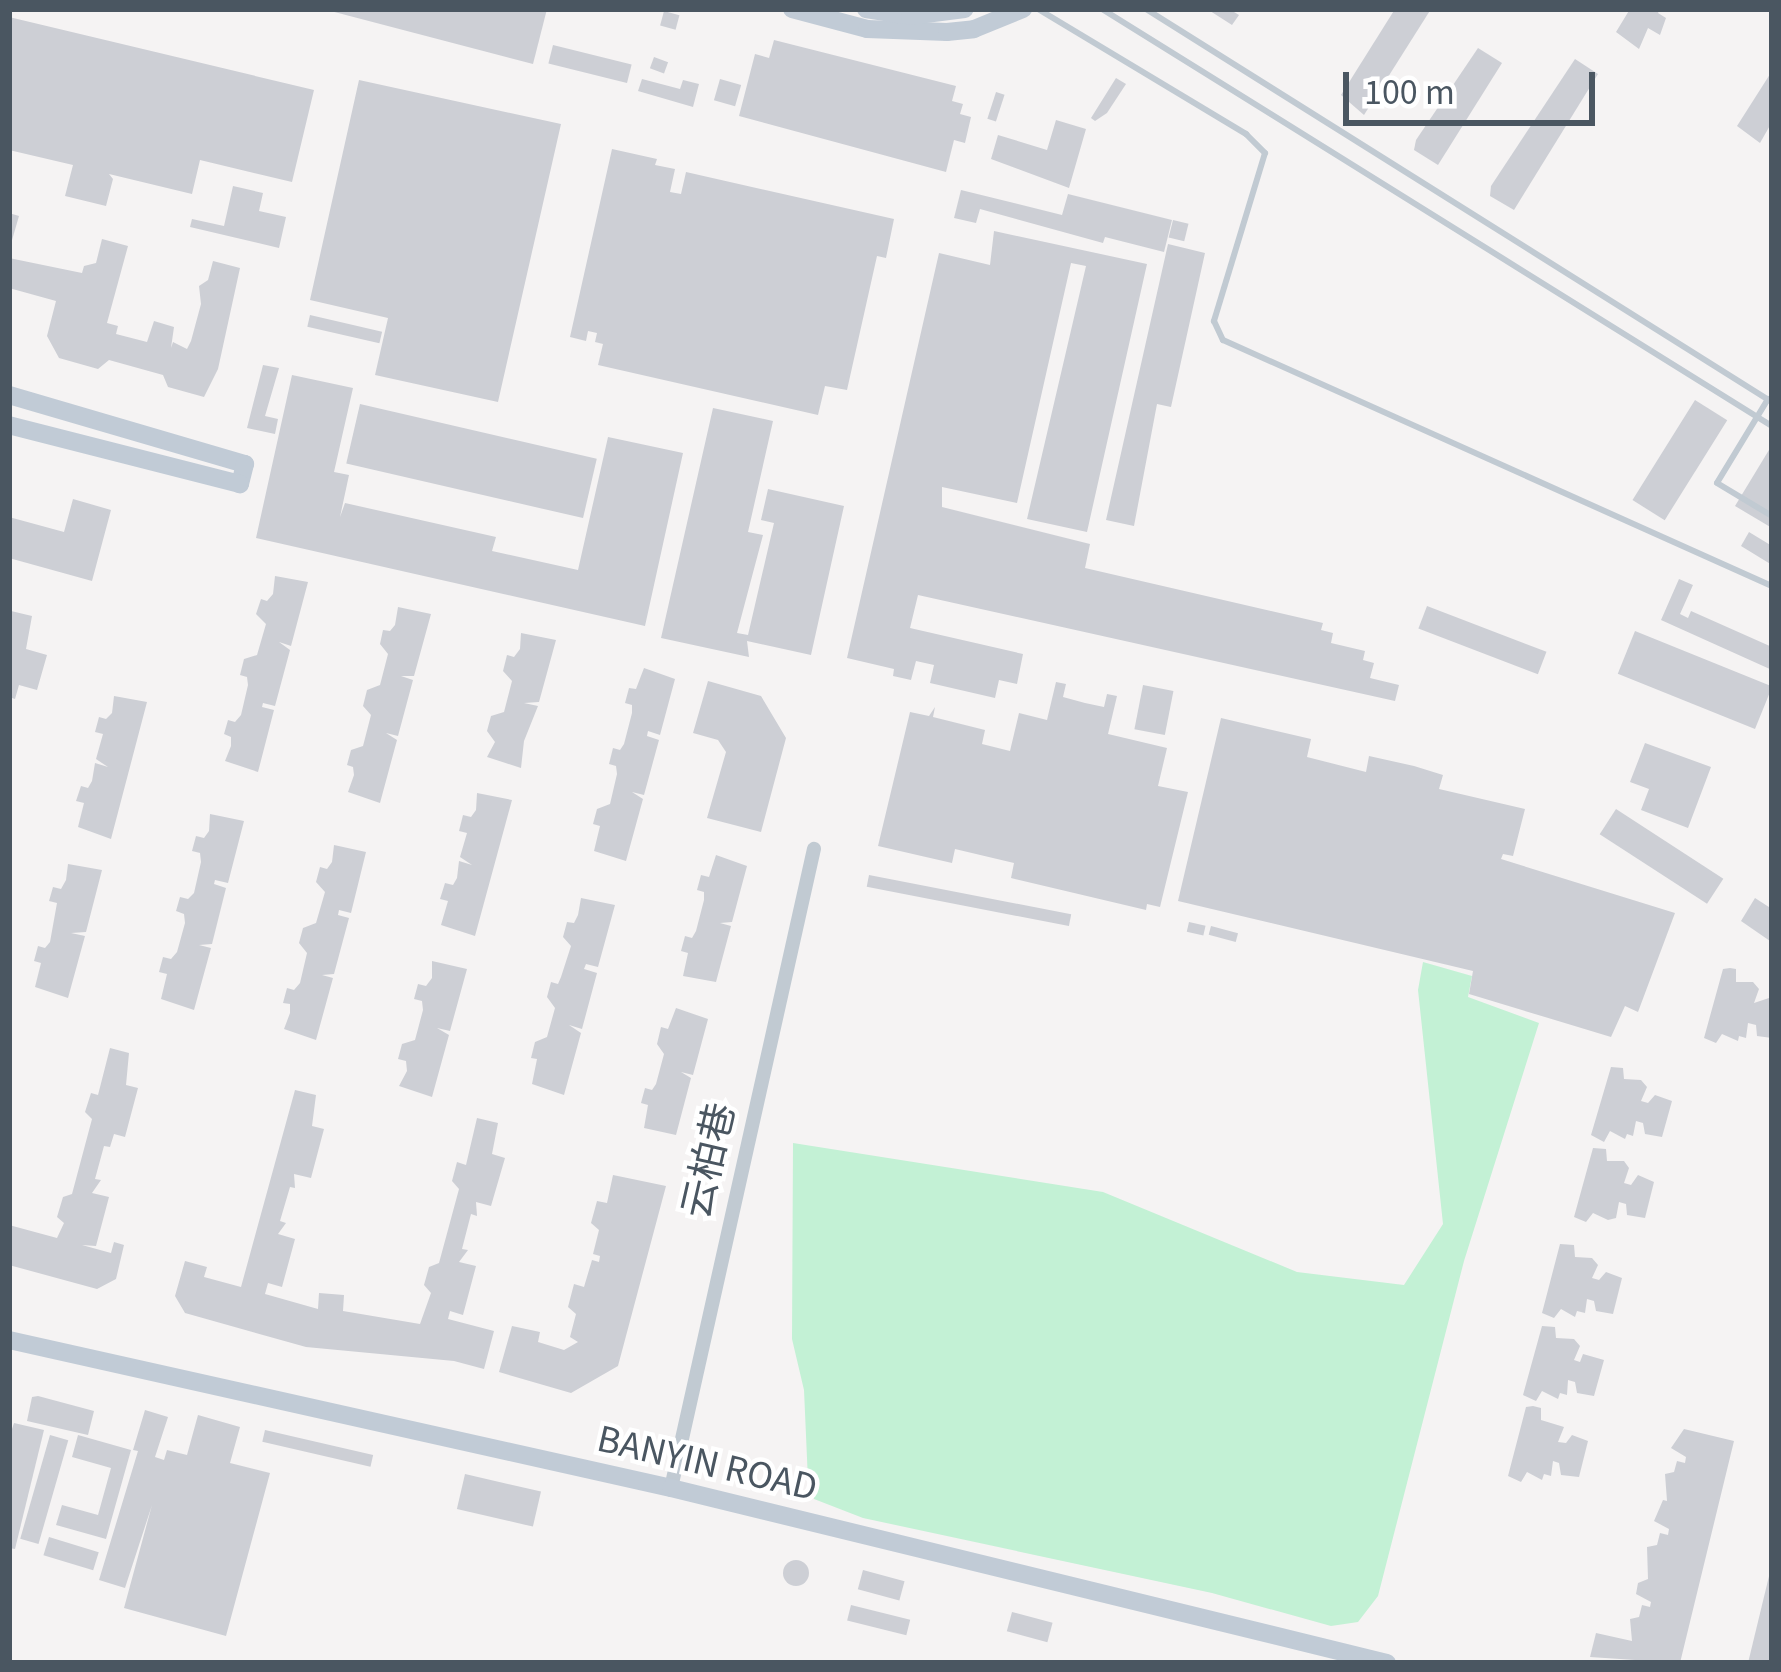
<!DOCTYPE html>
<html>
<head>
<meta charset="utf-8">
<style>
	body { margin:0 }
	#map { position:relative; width:1781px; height:1672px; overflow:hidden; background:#f5f3f3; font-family:"Source Sans 3","Noto Sans SC",sans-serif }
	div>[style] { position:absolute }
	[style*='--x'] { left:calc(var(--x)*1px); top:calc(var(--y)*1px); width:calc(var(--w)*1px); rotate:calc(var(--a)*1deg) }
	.green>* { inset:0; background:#c3f1d5 }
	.building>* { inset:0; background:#cdcfd5; transform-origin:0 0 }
	.round { border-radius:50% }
	.lane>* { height:6px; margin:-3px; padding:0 3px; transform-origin:3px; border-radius:3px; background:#c1cad2 }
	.street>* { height:14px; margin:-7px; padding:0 7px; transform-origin:7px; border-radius:7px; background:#c1cad2 }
	.secondary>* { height:18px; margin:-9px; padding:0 9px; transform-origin:9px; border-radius:9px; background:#c1cbd6 }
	span { translate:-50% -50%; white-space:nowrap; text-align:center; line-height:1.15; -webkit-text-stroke:9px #fff; paint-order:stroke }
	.street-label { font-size:39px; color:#4a5661 }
	.frame { position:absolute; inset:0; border:12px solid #4a5661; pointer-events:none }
	.scale { position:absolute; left:1343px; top:72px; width:252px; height:54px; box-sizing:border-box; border:6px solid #4a5661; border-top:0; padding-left:15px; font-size:36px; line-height:42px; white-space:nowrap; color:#4a5661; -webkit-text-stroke:9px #fff; paint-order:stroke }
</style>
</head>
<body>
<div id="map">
	<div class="green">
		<i style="clip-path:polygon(1423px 962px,1472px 976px,1468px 997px,1539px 1023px,1464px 1261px,1378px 1596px,1358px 1622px,1331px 1626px,1212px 1593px,863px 1518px,814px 1499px,808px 1481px,804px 1390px,792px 1339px,793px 1143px,1103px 1192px,1297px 1272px,1404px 1285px,1443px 1224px,1418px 990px)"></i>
	</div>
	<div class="building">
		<i style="clip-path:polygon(323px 9px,547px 9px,533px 64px)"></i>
		<i style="clip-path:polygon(1207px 9px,1229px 9px,1239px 15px,1232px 25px)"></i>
		<i style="clip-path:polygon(1395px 9px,1431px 9px,1364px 115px,1341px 95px)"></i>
		<i style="clip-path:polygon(1630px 9px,1660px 9px,1658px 13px,1666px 18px,1660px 35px,1648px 28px,1639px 49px,1616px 32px)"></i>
		<i style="left:664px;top:11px;width:16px;height:15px;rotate:15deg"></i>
		<i style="clip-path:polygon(9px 17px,314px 90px,292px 182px,200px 160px,192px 194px,109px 174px,113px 179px,106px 206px,65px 196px,73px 165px,9px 150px)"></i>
		<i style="clip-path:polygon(774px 40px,956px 86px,952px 101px,963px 104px,960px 114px,971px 117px,965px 143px,954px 140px,946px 172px,739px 116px,755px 54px,769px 58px)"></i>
		<i style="left:553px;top:45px;width:81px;height:19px;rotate:14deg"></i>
		<i style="clip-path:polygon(1478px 48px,1502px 63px,1438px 165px,1414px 150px,1416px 140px)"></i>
		<i style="left:654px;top:57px;width:15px;height:12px;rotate:20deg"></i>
		<i style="clip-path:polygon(1575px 59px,1598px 74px,1514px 210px,1490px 196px,1491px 186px)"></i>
		<i style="clip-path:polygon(1772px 71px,1772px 122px,1760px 143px,1737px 126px)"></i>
		<i style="clip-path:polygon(1116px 78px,1126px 84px,1107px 113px,1095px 121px,1091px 118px)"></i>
		<i style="clip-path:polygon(642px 79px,680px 89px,683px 80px,699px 84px,693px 107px,638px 91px)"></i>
		<i style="left:720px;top:79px;width:22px;height:22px;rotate:16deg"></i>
		<i style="clip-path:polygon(359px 80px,561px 124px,498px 402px,375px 375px,388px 318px,310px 300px)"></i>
		<i style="left:996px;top:92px;width:9px;height:28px;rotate:18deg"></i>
		<i style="clip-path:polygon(1056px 120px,1086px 129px,1069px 188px,991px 159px,998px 135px,1047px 150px)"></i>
		<i style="clip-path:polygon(612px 149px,657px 159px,655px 165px,675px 169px,670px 192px,681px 194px,686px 172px,894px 219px,886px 258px,877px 256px,847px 390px,825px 386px,818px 415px,598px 365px,603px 344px,595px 342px,597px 333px,588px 331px,586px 341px,570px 337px)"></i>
		<i style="clip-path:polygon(233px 186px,263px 193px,259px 211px,286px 217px,279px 248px,190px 227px,192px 219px,224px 226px)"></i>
		<i style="clip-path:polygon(961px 190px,1062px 215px,1068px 194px,1172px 220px,1164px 252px,1105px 237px,1103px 243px,980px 209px,976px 223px,954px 218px)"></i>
		<i style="clip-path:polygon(9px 213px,19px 216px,10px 247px,9px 247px)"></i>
		<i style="left:1173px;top:220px;width:16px;height:18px;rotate:14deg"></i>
		<i style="clip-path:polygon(994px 231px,1147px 264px,1087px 532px,1027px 519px,1086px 266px,1071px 263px,1017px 503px,942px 487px,942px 507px,1090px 544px,1085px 568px,1323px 623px,1321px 630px,1333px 633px,1331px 643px,1365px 651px,1363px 660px,1374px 663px,1370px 678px,1399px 685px,1395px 701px,918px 595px,910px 628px,1023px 654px,1017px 684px,999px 680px,995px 698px,930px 683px,934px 665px,916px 661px,911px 680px,893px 676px,894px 669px,847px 658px,939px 253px,990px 265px)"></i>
		<i style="clip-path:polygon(102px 239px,128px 246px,107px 323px,118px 326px,116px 334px,147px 342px,154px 321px,174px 327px,171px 348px,173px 342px,187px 349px,191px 341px,201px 304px,199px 286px,208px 280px,213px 261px,240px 268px,218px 369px,204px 397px,168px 387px,163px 375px,109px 360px,98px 369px,59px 358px,47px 336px,56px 301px,9px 288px,9px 258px,82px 273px,84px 266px,96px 263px)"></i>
		<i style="clip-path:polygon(1168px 244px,1205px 253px,1171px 407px,1157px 404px,1134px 526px,1106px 520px)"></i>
		<i style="left:310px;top:315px;width:74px;height:12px;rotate:13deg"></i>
		<i style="clip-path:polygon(263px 365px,279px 368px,265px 416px,278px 419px,275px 434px,247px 428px)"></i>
		<i style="clip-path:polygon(292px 375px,353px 388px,334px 472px,349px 475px,340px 517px,345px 503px,496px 537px,492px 551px,578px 570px,608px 437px,683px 453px,645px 626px,256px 538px)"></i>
		<i style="left:1695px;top:400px;width:38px;height:118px;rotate:32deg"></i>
		<i style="left:360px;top:404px;width:243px;height:61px;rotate:13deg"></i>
		<i style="clip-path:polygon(713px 408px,773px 421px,748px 532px,763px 535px,737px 633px,748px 635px,774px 523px,761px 520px,768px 489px,844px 506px,811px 655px,747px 641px,749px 657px,661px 638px)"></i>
		<i style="clip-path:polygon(1772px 445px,1772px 528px,1735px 506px)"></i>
		<i style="clip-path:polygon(73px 499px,111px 510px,92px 581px,9px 558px,9px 517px,64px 532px)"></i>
		<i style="clip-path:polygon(1749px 532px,1772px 546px,1772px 565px,1741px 546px)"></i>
		<i style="clip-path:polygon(275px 576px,308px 582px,291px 646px,279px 642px,290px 650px,275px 706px,263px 703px,262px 707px,274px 710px,258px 772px,225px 761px,231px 746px,231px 737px,224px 734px,228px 720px,235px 722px,241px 715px,248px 685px,247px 677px,240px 675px,244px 659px,257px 655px,266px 624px,256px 614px,261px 599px,267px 601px,273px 594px)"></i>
		<i style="clip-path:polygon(1679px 579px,1693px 585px,1680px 614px,1688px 618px,1691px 611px,1772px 647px,1772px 670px,1661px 620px)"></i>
		<i style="left:1427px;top:606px;width:128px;height:24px;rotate:21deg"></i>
		<i style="clip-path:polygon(398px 607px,431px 614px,414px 676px,401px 676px,413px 680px,398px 736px,386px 733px,397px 740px,380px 803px,348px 792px,354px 775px,353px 767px,347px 765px,351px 750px,363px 746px,371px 715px,363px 706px,367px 690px,380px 685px,388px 654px,380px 644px,383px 630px,390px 631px,395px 625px)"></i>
		<i style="clip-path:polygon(11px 611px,32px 616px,26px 649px,47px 655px,37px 690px,19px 685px,15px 699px,9px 697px)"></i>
		<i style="left:1635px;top:631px;width:148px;height:46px;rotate:22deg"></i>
		<i style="clip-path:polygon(521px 633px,556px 640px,539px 702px,524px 703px,538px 706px,524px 741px,521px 768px,487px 757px,495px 742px,487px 731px,491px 716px,504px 712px,512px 681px,503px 671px,507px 655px,514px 657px,520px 649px)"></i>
		<i style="clip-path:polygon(644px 668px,675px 679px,660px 735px,648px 731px,647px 736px,659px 740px,644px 795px,632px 792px,643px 799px,626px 861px,594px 851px,600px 826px,593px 824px,597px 809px,610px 804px,617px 774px,616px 766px,609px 764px,613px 748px,620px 750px,624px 744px,632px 713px,632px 705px,625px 703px,629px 688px,636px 689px)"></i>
		<i style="clip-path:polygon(708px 681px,761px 696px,786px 738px,761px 832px,707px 818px,726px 752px,718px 740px,693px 733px)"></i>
		<i style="clip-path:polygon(1056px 682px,1066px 684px,1063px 697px,1085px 703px,1104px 707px,1107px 694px,1117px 696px,1108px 734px,1167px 748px,1158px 786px,1188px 792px,1160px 907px,1147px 904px,1146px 910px,1011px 878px,1014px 863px,955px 849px,952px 863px,878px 846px,910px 712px,929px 716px,935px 707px,933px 717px,985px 730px,982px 744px,1010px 751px,1019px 713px,1047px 720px)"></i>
		<i style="left:1143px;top:685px;width:31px;height:45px;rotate:11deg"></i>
		<i style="clip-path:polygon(114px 696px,147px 702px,111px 839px,78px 827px,84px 803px,76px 801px,81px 786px,88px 788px,92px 781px,95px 763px,108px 767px,96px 759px,103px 734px,95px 732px,99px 717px,106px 719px,112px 713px)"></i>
		<i style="clip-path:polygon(1221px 718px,1311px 739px,1307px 757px,1366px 772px,1369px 756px,1414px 766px,1443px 775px,1439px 789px,1525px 809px,1513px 856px,1503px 854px,1501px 859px,1675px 913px,1638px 1012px,1625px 1006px,1611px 1037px,1469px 994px,1473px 971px,1178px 901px)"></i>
		<i style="clip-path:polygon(1645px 743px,1711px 767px,1688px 828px,1641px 810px,1649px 789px,1630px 782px)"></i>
		<i style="clip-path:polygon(477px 793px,512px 800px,475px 936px,441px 925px,448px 901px,440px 899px,445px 883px,453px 885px,457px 878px,459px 861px,472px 865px,460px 857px,467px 833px,459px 831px,463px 815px,471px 817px,476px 810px)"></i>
		<i style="left:1616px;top:809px;width:128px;height:30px;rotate:33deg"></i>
		<i style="clip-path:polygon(210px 814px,244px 821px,228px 883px,215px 880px,214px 884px,226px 888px,212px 944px,199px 945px,211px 948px,194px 1010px,161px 999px,167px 974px,159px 972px,163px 957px,171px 959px,177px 952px,185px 923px,184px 914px,176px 911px,180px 897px,188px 899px,194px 893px,201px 862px,200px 853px,192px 851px,196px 836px,204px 838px,209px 831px)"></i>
		<i style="clip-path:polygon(334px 845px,366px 852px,351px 913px,339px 910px,338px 915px,349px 918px,334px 974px,322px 975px,333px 978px,316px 1040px,284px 1029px,290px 1013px,290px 1004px,283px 1003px,287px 988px,294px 990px,300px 983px,307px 953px,299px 943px,303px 928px,316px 923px,325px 892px,316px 882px,320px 867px,327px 869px,332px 862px)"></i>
		<i style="clip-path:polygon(716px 855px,747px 866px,732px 922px,720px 923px,731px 926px,716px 982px,683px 976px,688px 953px,681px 951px,685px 936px,692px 938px,696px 931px,704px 900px,704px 892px,697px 890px,701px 875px,709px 877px)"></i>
		<i style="clip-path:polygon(68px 864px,102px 870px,86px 932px,71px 933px,85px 936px,68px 998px,35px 987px,41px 963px,34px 961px,38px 946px,45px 948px,50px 942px,57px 903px,49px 901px,53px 887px,61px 889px,66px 880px)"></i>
		<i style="left:869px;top:875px;width:206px;height:12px;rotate:11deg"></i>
		<i style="clip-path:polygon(581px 898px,615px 905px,598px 967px,586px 964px,584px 969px,597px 973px,582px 1029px,569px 1025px,581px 1033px,564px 1095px,532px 1084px,537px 1059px,531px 1058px,535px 1042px,547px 1037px,555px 1008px,547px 997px,551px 982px,558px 984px,561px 977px,571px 946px,563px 937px,567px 922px,574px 923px,578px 915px)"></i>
		<i style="clip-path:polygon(1755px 898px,1772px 909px,1770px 941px,1741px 921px)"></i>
		<i style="left:1189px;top:922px;width:17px;height:10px;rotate:13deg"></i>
		<i style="left:1211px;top:926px;width:28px;height:9px;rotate:15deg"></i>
		<i style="clip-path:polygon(432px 961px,467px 969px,450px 1031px,437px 1028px,449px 1035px,432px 1097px,399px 1086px,407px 1071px,406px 1061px,398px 1059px,402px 1044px,415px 1040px,423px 1010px,422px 1001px,414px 999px,418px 984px,426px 986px,432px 978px)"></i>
		<i style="clip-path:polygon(1730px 968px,1736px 969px,1736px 982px,1753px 982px,1759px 989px,1754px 1003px,1772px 997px,1772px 1038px,1757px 1036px,1756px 1025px,1748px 1023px,1746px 1038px,1739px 1036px,1738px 1041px,1722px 1034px,1716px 1043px,1704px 1038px,1723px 969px)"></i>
		<i style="clip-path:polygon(676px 1008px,708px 1019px,693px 1075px,681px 1072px,691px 1078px,676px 1135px,644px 1128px,648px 1105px,641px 1103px,645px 1088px,652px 1090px,656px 1084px,664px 1054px,657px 1044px,661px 1027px,668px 1029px)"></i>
		<i style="clip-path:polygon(110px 1048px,129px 1053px,126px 1085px,138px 1088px,125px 1137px,114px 1134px,110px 1147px,104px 1146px,95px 1179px,101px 1180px,92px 1193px,109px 1197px,96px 1246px,82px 1245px,111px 1253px,114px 1242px,124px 1245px,116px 1279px,97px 1289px,9px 1265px,9px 1225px,57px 1238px,64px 1223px,57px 1217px,63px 1197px,72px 1194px,92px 1119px,85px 1112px,91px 1093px,98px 1095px)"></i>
		<i style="clip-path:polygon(1611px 1067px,1623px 1068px,1624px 1079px,1641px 1080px,1647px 1087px,1641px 1101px,1648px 1103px,1655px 1095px,1672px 1101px,1662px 1137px,1645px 1134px,1643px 1123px,1636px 1121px,1633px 1136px,1627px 1134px,1625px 1139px,1610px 1131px,1604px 1142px,1591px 1135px)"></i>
		<i style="clip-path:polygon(295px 1090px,316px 1095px,312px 1126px,324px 1129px,311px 1178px,294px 1174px,295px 1188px,290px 1187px,280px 1221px,286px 1223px,278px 1234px,295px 1239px,282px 1287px,268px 1283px,265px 1294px,318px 1309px,319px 1293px,344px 1295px,343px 1311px,420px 1324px,431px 1293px,424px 1285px,429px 1267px,439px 1263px,459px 1189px,452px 1181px,457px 1162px,466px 1165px,477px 1118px,498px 1123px,492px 1154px,505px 1158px,491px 1206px,476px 1202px,477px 1216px,471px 1214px,462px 1249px,468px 1250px,459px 1262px,476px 1266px,463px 1315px,450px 1311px,448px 1319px,494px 1331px,484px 1369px,454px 1361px,306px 1347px,185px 1313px,175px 1296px,185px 1261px,207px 1267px,204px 1277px,241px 1287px)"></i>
		<i style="clip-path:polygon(1593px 1148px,1606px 1149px,1607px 1161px,1624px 1161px,1629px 1168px,1624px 1183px,1631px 1185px,1638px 1175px,1654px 1182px,1645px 1218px,1627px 1215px,1626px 1204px,1619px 1202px,1616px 1218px,1608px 1220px,1593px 1213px,1586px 1222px,1574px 1217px)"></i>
		<i style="clip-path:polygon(613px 1175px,666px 1186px,618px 1366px,571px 1393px,499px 1372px,512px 1326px,540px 1332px,538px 1342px,564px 1350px,578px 1342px,570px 1337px,576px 1314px,568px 1307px,574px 1284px,584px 1287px,592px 1260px,599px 1262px,600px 1256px,593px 1254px,599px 1230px,591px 1223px,597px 1201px,607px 1203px)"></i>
		<i style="clip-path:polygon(1560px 1244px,1574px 1245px,1575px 1257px,1592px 1258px,1598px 1265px,1592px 1278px,1599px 1280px,1606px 1272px,1622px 1278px,1613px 1314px,1596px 1311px,1594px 1301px,1587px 1299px,1585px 1313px,1577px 1311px,1575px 1317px,1561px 1309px,1554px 1318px,1542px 1313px)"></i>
		<i style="clip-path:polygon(1542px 1326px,1555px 1327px,1556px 1338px,1574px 1339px,1580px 1346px,1574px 1360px,1580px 1362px,1583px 1354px,1604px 1360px,1594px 1396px,1577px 1393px,1575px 1382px,1568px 1380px,1567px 1395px,1560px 1393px,1558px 1399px,1542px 1391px,1536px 1401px,1523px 1395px)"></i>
		<i style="clip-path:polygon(38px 1396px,94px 1411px,88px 1435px,27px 1421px,32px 1397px)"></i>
		<i style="clip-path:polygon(1533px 1406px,1541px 1408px,1541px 1420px,1564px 1427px,1558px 1442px,1566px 1443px,1572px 1435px,1588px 1441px,1579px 1477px,1561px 1475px,1559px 1463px,1553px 1461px,1551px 1476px,1544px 1474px,1542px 1480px,1527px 1472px,1521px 1482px,1508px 1476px,1526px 1407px)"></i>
		<i style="clip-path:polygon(145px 1410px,168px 1417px,155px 1457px,164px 1460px,167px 1450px,187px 1455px,198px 1415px,240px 1427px,230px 1463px,270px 1473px,226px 1636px,124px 1608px,152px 1505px,125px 1588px,99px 1580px,138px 1451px,133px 1450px)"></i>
		<i style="clip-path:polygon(14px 1423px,44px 1430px,15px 1549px,9px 1548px,9px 1438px)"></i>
		<i style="clip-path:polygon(1684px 1429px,1734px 1441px,1680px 1663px,1590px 1657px,1596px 1633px,1632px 1641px,1630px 1619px,1639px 1617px,1642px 1605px,1650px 1607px,1651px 1602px,1636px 1594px,1638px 1583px,1648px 1579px,1647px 1547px,1657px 1545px,1660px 1533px,1668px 1535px,1669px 1529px,1654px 1521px,1663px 1500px,1667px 1501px,1665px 1474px,1674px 1472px,1677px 1461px,1685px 1463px,1686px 1457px,1671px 1448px)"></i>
		<i style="left:265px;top:1430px;width:111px;height:12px;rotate:13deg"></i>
		<i style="left:50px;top:1435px;width:19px;height:108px;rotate:16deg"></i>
		<i style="clip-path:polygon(78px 1435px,131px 1450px,106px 1539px,56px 1525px,62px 1505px,98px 1515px,111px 1468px,72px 1457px)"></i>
		<i style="left:465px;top:1474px;width:78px;height:36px;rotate:13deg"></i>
		<i style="left:49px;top:1537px;width:52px;height:19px;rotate:17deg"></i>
		<i class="round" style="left:783px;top:1560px;width:26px;height:26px"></i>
		<i style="left:863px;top:1570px;width:43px;height:20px;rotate:15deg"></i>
		<i style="clip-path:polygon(1770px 1572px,1772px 1663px,1748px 1663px)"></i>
		<i style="left:851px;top:1605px;width:61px;height:16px;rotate:14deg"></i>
		<i style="left:1012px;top:1612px;width:42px;height:20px;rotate:15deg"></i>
	</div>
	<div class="lane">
		<i style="--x:1038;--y:9;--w:243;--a:31"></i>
		<i style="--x:1246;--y:134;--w:27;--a:45"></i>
		<i style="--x:1265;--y:153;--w:176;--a:106.9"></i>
		<i style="--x:1214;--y:321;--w:21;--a:65"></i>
		<i style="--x:1223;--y:340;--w:602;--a:24.14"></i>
		<i style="--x:1102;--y:9;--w:789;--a:31.9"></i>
		<i style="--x:1146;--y:9;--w:739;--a:32.12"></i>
		<i style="--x:1768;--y:399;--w:98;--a:121.3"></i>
		<i style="--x:1717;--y:483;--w:64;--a:31"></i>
	</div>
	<div class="street">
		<i style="--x:671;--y:1488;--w:655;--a:-77.39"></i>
	</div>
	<div class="secondary">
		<i style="--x:792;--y:9;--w:78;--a:14.9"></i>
		<i style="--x:867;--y:29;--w:80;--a:2.1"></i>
		<i style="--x:947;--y:32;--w:27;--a:-6"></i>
		<i style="--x:974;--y:29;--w:53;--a:-22.2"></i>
		<i style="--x:866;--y:9;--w:45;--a:9"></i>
		<i style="--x:910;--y:16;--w:55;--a:-7.3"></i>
		<i style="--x:9;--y:395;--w:246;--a:16.3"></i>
		<i style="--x:245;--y:464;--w:21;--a:104"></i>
		<i style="--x:240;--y:484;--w:238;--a:-165.7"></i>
		<i style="--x:9;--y:1340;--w:678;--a:12.6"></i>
		<i style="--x:671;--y:1488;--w:737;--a:13.73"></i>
	</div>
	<div class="street-label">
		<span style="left:710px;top:1161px;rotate:-77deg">云柏巷</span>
		<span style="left:707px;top:1464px;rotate:13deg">BANYIN ROAD</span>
	</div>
	<div class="frame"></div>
	<div class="scale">100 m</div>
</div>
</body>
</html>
